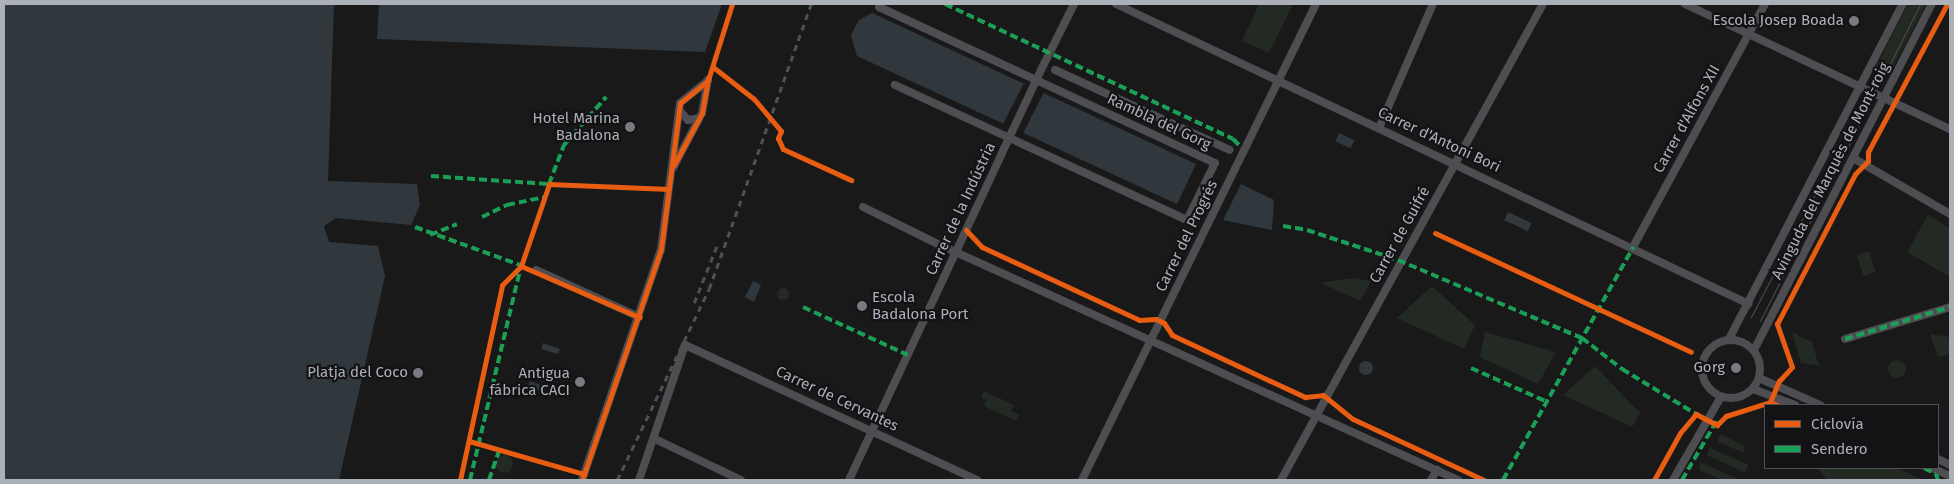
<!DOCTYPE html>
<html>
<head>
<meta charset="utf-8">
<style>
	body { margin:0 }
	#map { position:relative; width:1954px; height:484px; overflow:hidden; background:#191919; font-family:"Fira Sans",sans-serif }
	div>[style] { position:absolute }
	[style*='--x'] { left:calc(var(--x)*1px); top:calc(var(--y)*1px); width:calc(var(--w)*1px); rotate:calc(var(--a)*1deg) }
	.green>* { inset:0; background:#232923; transform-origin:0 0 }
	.round { border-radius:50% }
	.water>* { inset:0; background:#31383d; transform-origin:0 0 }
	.pier>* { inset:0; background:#191919; transform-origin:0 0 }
	.street>* { height:8px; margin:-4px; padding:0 4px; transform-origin:4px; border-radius:4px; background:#4e4e52 }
	.street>.ring { margin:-4px; padding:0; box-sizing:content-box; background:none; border:8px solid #4e4e52; border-radius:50% }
	.tram>* { height:1px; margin:-0.5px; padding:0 0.5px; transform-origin:0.5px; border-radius:0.5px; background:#4f5052 }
	.rail>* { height:2.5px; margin-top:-1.25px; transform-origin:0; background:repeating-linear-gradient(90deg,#4f5052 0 6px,transparent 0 11px) }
	.street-bridge>* { height:8px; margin:-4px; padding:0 4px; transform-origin:4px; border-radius:4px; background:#4e4e52 }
	.quiet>* { height:4px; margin-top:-2px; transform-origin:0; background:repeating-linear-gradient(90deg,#1a9f57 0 8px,transparent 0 12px) }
	.cycleway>* { height:5px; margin:-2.5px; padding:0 2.5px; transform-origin:2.5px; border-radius:2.5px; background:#e95d12 }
	.dots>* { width:14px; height:14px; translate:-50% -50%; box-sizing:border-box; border:2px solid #131315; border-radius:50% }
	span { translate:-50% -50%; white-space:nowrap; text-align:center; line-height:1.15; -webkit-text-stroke:4.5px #131315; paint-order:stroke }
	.poi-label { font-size:15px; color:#acb0b8 }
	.right { translate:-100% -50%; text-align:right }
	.left { translate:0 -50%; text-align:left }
	.street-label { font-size:15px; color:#acb0b8 }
	.frame { position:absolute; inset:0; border:5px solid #acb0b8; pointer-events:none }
	.legend { position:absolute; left:1764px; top:404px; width:175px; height:65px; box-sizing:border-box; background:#131315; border:1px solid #505256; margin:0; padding:6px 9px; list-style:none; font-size:15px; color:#acb0b8 }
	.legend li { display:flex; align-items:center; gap:10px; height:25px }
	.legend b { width:25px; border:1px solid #505256 }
</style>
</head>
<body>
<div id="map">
	<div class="green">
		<i style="clip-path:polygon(1259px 4px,1293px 4px,1269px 53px,1242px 41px)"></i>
		<i style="clip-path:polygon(1908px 4px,1926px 4px,1888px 76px,1875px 69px)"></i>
		<i style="clip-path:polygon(1928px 215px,1950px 228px,1950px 277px,1907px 252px)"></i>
		<i style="left:1869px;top:251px;width:22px;height:13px;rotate:72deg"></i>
		<i style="clip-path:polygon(1353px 278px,1371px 281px,1360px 301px,1321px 283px)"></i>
		<i style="clip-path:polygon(1432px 286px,1475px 325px,1464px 349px,1397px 318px)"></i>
		<i class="round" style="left:777px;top:288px;width:12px;height:12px"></i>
		<i style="clip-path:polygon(1485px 332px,1556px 352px,1538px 384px,1480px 357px)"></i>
		<i style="clip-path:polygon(1792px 332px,1812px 342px,1819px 366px,1801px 363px)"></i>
		<i style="clip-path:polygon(1930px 334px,1950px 337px,1950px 354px,1938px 357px)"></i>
		<i class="round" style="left:1888px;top:360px;width:18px;height:18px"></i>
		<i style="clip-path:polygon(1595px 366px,1640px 413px,1632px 427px,1563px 395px)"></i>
		<i style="clip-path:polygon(984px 391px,1014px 405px,1011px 411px,1019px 415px,1016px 421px,984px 406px,987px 400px,981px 398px)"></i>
		<i style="clip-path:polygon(1720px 434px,1745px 446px,1744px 453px,1718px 442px)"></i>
		<i style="left:1710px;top:448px;width:42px;height:8px;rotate:24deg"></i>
		<i class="round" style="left:495px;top:455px;width:18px;height:18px"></i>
		<i style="clip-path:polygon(1700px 462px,1740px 480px,1722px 480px,1699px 470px)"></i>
		<i style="clip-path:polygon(1818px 468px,1896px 468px,1924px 480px,1827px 480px)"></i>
	</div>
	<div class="water">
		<i style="clip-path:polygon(4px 4px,334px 4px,328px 181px,417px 184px,420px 205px,411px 225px,336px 218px,324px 226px,329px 242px,378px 246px,385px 276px,339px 480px,4px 480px)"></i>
		<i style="clip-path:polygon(379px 4px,722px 4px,705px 52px,377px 39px)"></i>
		<i style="clip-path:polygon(872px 13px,1196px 164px,1177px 204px,857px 56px,851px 35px,859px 20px)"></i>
		<i style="left:1339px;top:133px;width:17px;height:9px;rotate:25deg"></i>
		<i style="clip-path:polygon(1241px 184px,1274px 200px,1272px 230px,1223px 220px)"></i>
		<i style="left:1508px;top:212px;width:26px;height:9px;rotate:25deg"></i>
		<i style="clip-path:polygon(753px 281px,761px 285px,754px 302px,745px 297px)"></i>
		<i style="clip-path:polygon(543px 343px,560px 349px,558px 354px,541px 349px)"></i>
		<i class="round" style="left:1359px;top:361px;width:14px;height:14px"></i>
		<i style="left:530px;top:381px;width:17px;height:6px;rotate:21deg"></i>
	</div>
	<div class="pier">
		<i style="left:1025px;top:81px;width:22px;height:50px;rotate:27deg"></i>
	</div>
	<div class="street">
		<i style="--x:1116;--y:4;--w:700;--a:25.36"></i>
		<i style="--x:1685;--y:4;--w:293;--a:25.3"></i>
		<i style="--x:879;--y:7;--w:370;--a:24.9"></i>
		<i style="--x:1215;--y:163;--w:64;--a:116.2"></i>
		<i style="--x:1187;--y:220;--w:322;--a:-155.2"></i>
		<i style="--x:1042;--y:68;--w:72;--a:-63.4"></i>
		<i style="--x:1055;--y:70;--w:192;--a:24.6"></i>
		<i style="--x:679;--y:110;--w:13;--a:48"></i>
		<i style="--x:688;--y:120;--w:11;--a:-10"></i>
		<i style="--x:1379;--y:128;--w:135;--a:-66.5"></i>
		<i style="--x:1853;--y:158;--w:112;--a:30"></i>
		<i style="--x:673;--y:168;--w:62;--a:-62.2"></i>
		<i style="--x:702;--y:113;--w:34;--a:-80"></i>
		<i style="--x:863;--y:207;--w:86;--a:26.3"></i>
		<i style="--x:940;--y:245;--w:569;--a:24.4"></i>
		<i style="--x:1633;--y:247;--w:277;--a:-61.5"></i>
		<i style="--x:536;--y:270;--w:113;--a:24.5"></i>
		<i style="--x:1729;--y:339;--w:377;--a:-62.6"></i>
		<i style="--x:1845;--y:339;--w:110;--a:-16.9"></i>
		<i class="ring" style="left:1702px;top:340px;width:50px;height:50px"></i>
		<i style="--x:1754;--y:350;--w:389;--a:-62.8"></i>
		<i style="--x:1759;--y:378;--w:67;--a:23.9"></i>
		<i style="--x:1753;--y:389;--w:45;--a:20.9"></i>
		<i style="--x:655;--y:439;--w:95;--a:25.5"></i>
		<i style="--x:1938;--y:459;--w:13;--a:27"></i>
		<i style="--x:1932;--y:468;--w:20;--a:24"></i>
		<i style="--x:582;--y:480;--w:244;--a:-71.1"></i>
		<i style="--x:661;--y:249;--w:147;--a:-82.6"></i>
		<i style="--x:680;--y:103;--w:36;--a:-39"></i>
		<i style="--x:639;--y:480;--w:143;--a:-71.2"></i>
		<i style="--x:685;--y:345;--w:322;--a:24.8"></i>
		<i style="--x:849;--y:480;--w:359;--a:-64.9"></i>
		<i style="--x:1082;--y:480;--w:530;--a:-63.82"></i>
		<i style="--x:1281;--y:480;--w:543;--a:-61.17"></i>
		<i style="--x:1431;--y:480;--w:12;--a:-59"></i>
		<i style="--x:1673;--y:480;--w:96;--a:-60"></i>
	</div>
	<div class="tram">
		<i style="--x:1751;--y:317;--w:168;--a:-62.4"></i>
		<i style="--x:1760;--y:321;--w:355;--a:-63.2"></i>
	</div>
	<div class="rail">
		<i style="--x:694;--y:303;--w:65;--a:-68.2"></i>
		<i style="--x:617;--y:480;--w:212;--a:-64.3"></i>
		<i style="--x:709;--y:289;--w:303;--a:-70.3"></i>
	</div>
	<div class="street-bridge">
		<i style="--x:1001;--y:155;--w:96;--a:-64.8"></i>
	</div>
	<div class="quiet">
		<i style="--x:945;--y:4;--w:318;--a:25.1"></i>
		<i style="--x:1233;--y:139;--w:11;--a:45"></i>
		<i style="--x:431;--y:176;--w:118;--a:3.9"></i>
		<i style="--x:549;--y:184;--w:42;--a:-69"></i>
		<i style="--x:564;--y:145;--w:64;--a:-48.8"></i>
		<i style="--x:482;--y:217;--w:28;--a:-26"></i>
		<i style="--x:507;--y:205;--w:39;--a:-12"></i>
		<i style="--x:1283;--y:226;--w:24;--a:9"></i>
		<i style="--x:1307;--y:230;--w:96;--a:18.2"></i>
		<i style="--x:1398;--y:260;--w:200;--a:23"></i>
		<i style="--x:1582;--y:338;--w:51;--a:37.8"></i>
		<i style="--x:1622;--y:369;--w:87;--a:31.3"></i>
		<i style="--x:415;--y:227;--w:115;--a:19.9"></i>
		<i style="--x:430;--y:235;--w:29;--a:-22"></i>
		<i style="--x:803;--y:307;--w:115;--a:24.6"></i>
		<i style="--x:1845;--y:339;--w:110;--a:-16.9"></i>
		<i style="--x:1471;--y:368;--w:81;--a:24"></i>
		<i style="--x:1924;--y:468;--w:13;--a:27"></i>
		<i style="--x:1936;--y:474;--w:6;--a:72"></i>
		<i style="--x:470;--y:480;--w:216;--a:-76.6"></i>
		<i style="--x:489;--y:480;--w:34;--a:-71"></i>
		<i style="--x:1503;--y:480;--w:267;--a:-60.8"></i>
		<i style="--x:1682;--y:480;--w:69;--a:-59.7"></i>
	</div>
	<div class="cycleway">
		<i style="--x:713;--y:67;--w:52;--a:38"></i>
		<i style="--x:754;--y:99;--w:42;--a:49.8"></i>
		<i style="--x:781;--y:131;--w:8;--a:113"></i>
		<i style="--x:778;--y:138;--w:12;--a:66"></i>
		<i style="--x:783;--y:149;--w:75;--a:24.5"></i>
		<i style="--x:674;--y:165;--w:59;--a:-61.7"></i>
		<i style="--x:702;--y:113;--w:34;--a:-80"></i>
		<i style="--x:708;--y:80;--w:80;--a:-72.5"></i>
		<i style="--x:966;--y:230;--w:23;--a:47"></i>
		<i style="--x:982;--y:247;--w:173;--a:24.9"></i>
		<i style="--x:1139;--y:320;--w:17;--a:-3"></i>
		<i style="--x:1156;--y:319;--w:9;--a:27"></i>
		<i style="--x:1164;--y:323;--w:14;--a:56"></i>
		<i style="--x:1172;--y:335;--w:147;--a:25"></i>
		<i style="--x:1305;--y:397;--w:18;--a:-6"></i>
		<i style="--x:1323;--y:395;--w:38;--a:39"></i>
		<i style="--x:1353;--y:419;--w:145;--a:25"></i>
		<i style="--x:1435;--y:233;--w:282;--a:24.9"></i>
		<i style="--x:521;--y:266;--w:87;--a:-71.1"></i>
		<i style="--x:549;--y:184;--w:120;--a:2.4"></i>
		<i style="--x:521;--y:266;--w:129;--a:23.4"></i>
		<i style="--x:1770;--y:402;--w:23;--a:-67"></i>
		<i style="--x:1779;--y:381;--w:19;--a:-47"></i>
		<i style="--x:1792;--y:367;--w:46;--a:-109.2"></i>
		<i style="--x:1777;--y:324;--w:169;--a:-62.5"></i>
		<i style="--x:1855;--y:174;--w:18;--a:-45"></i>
		<i style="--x:1868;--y:161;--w:9;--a:-90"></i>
		<i style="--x:1868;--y:152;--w:168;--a:-61.9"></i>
		<i style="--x:469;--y:441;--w:120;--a:16"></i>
		<i style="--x:460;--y:480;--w:199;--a:-77.8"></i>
		<i style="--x:502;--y:285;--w:27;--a:-45"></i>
		<i style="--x:582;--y:480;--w:244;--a:-71.1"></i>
		<i style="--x:661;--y:249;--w:147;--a:-82.6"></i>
		<i style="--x:680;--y:103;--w:36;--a:-39"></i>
		<i style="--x:1654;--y:480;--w:54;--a:-61"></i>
		<i style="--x:1680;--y:433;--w:25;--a:-50"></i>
		<i style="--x:1696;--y:414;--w:24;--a:28"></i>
		<i style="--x:1717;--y:425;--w:13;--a:-45"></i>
		<i style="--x:1726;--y:416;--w:46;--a:-17.7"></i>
		<i style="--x:1770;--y:402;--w:9;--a:21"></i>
	</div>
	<div class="dots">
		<i style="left:1854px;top:21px;background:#797b80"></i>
		<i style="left:630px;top:127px;background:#797b80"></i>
		<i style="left:862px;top:306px;background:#797b80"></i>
		<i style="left:1736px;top:368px;background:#797b80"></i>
		<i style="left:418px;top:373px;background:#797b80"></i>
		<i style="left:580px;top:382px;background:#797b80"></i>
	</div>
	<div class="poi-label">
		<span class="right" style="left:1844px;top:21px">Escola Josep Boada</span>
		<span class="right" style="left:620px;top:127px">Hotel Marina<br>Badalona</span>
		<span class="left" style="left:872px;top:306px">Escola<br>Badalona Port</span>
		<span class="right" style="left:1725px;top:368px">Gorg</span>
		<span class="right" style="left:408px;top:373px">Platja del Coco</span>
		<span class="right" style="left:570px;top:382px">Antigua<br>fábrica CACI</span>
	</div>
	<div class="street-label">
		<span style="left:1687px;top:119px;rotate:-61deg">Carrer d'Alfons XII</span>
		<span style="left:1159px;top:122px;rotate:25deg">Rambla del Gorg</span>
		<span style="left:1439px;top:140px;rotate:25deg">Carrer d'Antoni Bori</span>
		<span style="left:1831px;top:171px;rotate:-63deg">Avinguda del Marquès de Mont-roig</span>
		<span style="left:961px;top:209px;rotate:-65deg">Carrer de la Indústria</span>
		<span style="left:1400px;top:235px;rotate:-61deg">Carrer de Guifré</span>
		<span style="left:1187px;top:236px;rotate:-64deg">Carrer del Progrés</span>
		<span style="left:837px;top:399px;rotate:25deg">Carrer de Cervantes</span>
	</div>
	<div class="frame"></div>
	<ul class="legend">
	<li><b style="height:6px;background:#e95d12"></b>Ciclovía</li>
	<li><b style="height:6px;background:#1a9f57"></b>Sendero</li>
	</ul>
</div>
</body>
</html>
